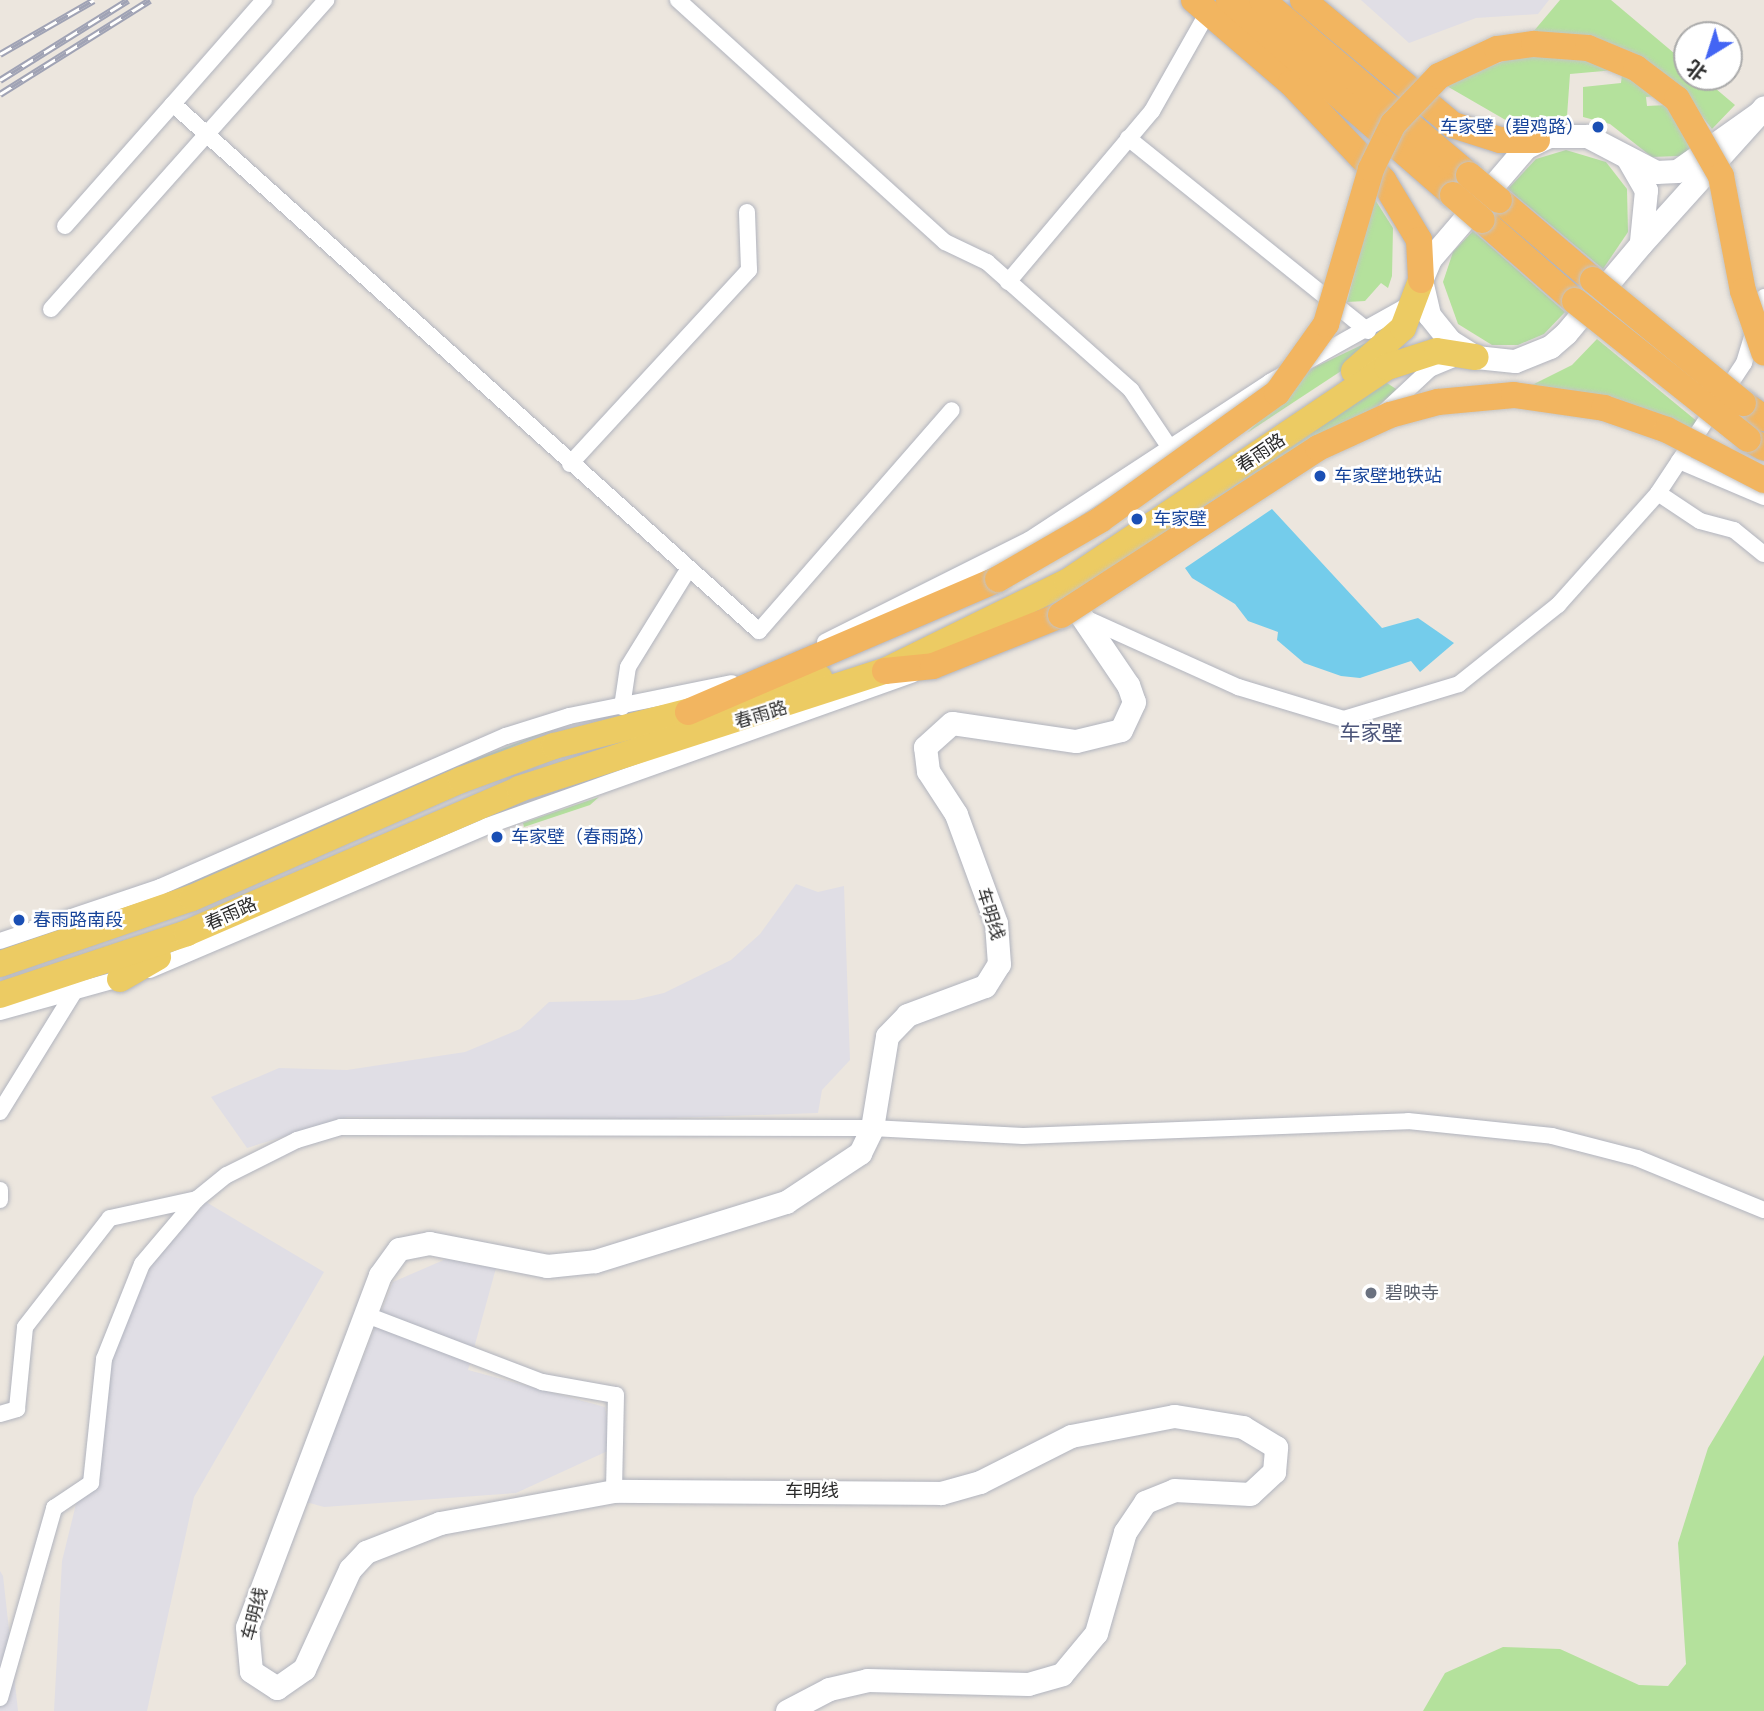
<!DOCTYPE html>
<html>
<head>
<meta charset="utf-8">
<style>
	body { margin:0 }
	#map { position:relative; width:1764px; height:1711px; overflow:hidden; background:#ece6de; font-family:Quicksand,"Noto Sans SC",sans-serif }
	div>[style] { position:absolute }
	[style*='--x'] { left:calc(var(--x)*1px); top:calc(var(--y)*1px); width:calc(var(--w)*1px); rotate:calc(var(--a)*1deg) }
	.industrial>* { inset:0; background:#e0dee5 }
	.green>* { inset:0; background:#b4e19c }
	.water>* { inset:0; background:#74cceb }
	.roads { filter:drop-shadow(0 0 2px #b1b4be) drop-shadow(0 0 2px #b1b4be) }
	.minor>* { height:16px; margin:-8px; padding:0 8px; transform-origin:8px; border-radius:8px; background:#fff }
	.secondary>* { height:23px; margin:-11.5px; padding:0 11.5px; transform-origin:11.5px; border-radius:11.5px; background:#fff }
	.primary>* { height:26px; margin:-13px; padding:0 13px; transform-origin:13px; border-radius:13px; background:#eccb63 }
	.trunk>* { height:26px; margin:-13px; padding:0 13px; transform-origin:13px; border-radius:13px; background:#f2b560 }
	.rail>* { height:7px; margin-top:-3.5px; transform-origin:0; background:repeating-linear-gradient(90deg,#fff 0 13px,#a0a3b5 0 26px); box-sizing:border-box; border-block:2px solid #a0a3b5 }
	.bridges { filter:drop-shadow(0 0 2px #c4c4c4) drop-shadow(0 0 2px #c4c4c4) }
	.trunk-bridge>* { height:26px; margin:-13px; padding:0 13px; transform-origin:13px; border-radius:13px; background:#f2b560 }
	.dots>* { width:19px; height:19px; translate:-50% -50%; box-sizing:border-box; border:4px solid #fff; border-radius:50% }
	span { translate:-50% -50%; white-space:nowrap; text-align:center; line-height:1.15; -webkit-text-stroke:5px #fff; paint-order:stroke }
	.transit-label { font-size:18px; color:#164399 }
	.right { translate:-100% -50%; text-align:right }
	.left { translate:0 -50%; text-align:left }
	.street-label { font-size:18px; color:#2b2b2b }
	.worship-label { font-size:18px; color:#5b616d }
	.quarter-label { font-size:21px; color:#4c557a }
	.north { position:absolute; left:1673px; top:21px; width:70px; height:70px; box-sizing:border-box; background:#fff; border:2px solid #aaa; border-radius:50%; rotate:218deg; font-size:19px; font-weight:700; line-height:28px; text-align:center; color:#2b2b2b }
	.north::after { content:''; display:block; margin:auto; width:24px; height:32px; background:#4365f4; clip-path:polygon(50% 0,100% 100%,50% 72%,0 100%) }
</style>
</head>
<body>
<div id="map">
	<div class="industrial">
		<i style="clip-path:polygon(1361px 0,1549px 0,1538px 14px,1476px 18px,1409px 43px)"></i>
		<i style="clip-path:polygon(796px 884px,818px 892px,844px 886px,850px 1060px,822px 1090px,818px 1113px,643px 1119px,347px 1117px,247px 1148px,211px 1097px,279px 1068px,347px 1070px,465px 1052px,520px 1029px,549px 1002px,634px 1000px,664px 993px,731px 960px,760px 934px)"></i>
		<i style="clip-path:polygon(206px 1202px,324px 1272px,194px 1497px,147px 1711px,54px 1711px,62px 1561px,119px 1329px,153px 1262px)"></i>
		<i style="clip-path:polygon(446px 1259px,496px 1268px,468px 1370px,605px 1407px,612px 1449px,516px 1493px,324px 1507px,306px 1502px,393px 1282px)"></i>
		<i style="clip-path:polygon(0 1571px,3px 1576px,18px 1711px,0 1711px)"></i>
	</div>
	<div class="green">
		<i style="clip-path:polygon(1560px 0,1611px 0,1687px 64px,1687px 77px,1702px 77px,1735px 105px,1712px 129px,1680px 88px,1533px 32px)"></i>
		<i style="clip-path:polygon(1570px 55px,1615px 70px,1570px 74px,1567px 116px,1509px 122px,1445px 85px,1516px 56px)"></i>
		<i style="clip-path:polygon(1622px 74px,1656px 96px,1646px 97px,1647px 106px,1666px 105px,1696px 145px,1680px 156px,1652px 157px,1610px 124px,1583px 117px,1583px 87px,1621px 83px)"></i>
		<i style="clip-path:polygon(1566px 150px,1606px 162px,1627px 189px,1628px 232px,1603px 269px,1508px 189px,1536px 159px)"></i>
		<i style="clip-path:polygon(1374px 198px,1393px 228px,1392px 276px,1388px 288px,1381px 283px,1365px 301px,1347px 302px)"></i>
		<i style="clip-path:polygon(1473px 231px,1565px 312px,1544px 334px,1518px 345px,1492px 345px,1458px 324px,1443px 282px,1453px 252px)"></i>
		<i style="clip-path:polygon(1597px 339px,1704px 427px,1698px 435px,1583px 392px,1530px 386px,1572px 365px)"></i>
		<i style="clip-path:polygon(1366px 343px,1367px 354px,1247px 433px,1311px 369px)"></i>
		<i style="clip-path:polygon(1384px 381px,1396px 389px,1395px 399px,1051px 607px)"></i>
		<i style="clip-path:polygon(558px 727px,208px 880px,0 952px,0 944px)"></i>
		<i style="clip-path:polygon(599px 797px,590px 805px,524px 827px,523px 823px)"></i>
		<i style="clip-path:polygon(1764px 1355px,1764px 1711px,1423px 1711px,1445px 1673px,1503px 1647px,1560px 1649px,1639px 1685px,1668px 1686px,1686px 1664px,1678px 1543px,1708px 1448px)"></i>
	</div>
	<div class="water">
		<i style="clip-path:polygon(1272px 509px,1382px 628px,1418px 618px,1454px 643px,1420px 672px,1411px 661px,1360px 678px,1341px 676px,1304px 663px,1277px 640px,1278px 632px,1248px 621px,1235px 604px,1192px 578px,1185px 568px)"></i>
	</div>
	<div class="roads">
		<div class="minor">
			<i style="--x:264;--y:0;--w:138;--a:131.2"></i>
			<i style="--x:173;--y:104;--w:788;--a:41.97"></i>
			<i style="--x:759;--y:631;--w:293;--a:-48.9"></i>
			<i style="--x:678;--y:0;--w:360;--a:42.2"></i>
			<i style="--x:945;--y:242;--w:47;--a:25.5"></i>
			<i style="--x:987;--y:262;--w:193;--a:41.6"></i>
			<i style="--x:1131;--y:390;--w:73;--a:56.1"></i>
			<i style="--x:1128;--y:138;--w:308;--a:38.8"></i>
			<i style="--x:65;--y:226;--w:163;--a:-48.5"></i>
			<i style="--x:1008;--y:282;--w:224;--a:-49.9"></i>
			<i style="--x:1152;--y:111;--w:114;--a:-60.5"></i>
			<i style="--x:51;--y:309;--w:414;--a:-48.3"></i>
			<i style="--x:1383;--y:413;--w:64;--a:-43.1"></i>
			<i style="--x:1430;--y:369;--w:28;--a:-23"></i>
			<i style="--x:1679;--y:461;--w:92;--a:23"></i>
			<i style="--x:570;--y:464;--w:264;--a:-47.3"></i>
			<i style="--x:749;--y:270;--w:58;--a:-92"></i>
			<i style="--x:1658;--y:493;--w:50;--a:33.7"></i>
			<i style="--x:1700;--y:521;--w:35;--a:15"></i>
			<i style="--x:1734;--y:530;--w:38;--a:39"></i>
			<i style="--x:1083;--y:617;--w:170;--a:24.3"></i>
			<i style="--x:1238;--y:687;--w:111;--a:16.8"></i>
			<i style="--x:1344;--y:719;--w:120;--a:-16.9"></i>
			<i style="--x:1459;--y:684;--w:127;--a:-38.6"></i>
			<i style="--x:1558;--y:605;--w:150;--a:-48.2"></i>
			<i style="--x:1658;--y:493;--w:156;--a:-56.5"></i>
			<i style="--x:1744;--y:363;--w:69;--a:-73.1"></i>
			<i style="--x:825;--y:642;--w:228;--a:-26.6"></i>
			<i style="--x:1029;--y:540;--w:288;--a:-33.2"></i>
			<i style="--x:1270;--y:382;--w:160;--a:-29.1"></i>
			<i style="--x:622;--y:707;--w:40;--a:-81.5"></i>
			<i style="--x:628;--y:667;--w:114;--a:-58.3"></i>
			<i style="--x:0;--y:941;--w:169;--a:-18.6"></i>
			<i style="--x:160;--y:887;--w:378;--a:-23.6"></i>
			<i style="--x:506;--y:736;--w:66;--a:-17.6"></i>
			<i style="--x:569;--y:716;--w:166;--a:-11.4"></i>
			<i style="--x:150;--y:970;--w:366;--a:-23.1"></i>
			<i style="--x:487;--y:826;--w:451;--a:-19.6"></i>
			<i style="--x:0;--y:1012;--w:131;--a:-15.5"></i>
			<i style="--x:0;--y:1112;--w:141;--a:-58.3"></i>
			<i style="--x:0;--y:1190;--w:10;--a:90"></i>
			<i style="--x:364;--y:1314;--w:191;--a:20.9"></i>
			<i style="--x:542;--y:1382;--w:75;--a:10"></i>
			<i style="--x:616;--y:1395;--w:96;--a:91.2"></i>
			<i style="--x:0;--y:1414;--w:18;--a:-16"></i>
			<i style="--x:17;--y:1409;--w:82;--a:-84.4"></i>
			<i style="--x:25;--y:1327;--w:138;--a:-52.1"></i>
			<i style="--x:110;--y:1218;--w:89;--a:-12.3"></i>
			<i style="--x:0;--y:1698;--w:198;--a:-74.1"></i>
			<i style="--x:54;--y:1508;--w:45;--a:-34"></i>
			<i style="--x:91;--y:1483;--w:125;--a:-84"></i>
			<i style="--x:104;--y:1359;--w:102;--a:-68.2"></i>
			<i style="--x:142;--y:1264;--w:85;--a:-49.8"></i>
			<i style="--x:197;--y:1199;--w:38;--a:-39"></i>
			<i style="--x:227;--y:1175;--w:78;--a:-26.6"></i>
			<i style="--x:297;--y:1140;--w:46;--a:-16.5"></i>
			<i style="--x:341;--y:1127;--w:531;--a:0.11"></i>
			<i style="--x:872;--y:1128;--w:151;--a:3"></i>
			<i style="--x:1023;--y:1136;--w:385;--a:-2.2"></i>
			<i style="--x:1408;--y:1121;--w:145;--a:5.9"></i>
			<i style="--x:1552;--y:1136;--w:88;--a:14.5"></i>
			<i style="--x:1637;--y:1158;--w:137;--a:22.3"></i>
		</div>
		<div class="secondary">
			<i style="--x:1760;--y:112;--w:102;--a:144.6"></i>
			<i style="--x:1677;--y:171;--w:21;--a:177"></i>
			<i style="--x:1656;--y:172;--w:78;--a:-152.4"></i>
			<i style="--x:1587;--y:136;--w:38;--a:180"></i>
			<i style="--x:1549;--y:136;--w:25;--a:154"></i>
			<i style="--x:1526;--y:147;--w:148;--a:130.6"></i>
			<i style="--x:1430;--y:259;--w:23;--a:113"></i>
			<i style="--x:1421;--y:280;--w:36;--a:77"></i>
			<i style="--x:1429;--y:315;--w:33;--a:51"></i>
			<i style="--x:1450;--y:341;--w:31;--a:32"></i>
			<i style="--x:1476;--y:357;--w:39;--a:6"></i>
			<i style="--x:1515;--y:361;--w:38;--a:-22"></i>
			<i style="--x:1550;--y:347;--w:21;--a:-41"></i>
			<i style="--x:1566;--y:333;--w:116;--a:-49.9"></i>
			<i style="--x:1641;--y:244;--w:178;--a:-48"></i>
			<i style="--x:1760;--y:112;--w:6;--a:-51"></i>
			<i style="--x:1628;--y:159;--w:36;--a:60"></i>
			<i style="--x:1646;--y:190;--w:51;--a:95.6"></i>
			<i style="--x:787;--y:1711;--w:47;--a:-27.6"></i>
			<i style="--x:829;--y:1689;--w:39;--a:-13"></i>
			<i style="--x:867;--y:1680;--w:161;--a:1.4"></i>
			<i style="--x:1028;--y:1684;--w:35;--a:-16"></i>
			<i style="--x:1062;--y:1674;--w:53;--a:-50.3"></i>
			<i style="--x:1096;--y:1633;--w:105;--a:-74"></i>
			<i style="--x:1125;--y:1532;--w:36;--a:-56"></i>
			<i style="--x:1145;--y:1502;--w:31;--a:-22"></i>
			<i style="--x:1174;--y:1490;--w:76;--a:3"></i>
			<i style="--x:1250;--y:1494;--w:33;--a:-43"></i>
			<i style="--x:1274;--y:1472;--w:25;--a:-85"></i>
			<i style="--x:1276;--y:1447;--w:39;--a:-149"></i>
			<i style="--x:1243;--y:1427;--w:70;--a:-170.9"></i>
			<i style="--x:1174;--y:1416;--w:105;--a:169"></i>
			<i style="--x:1071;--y:1436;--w:102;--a:153.2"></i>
			<i style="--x:980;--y:1482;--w:41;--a:164.2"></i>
			<i style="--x:941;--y:1493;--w:327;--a:-179.6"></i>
			<i style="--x:614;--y:1491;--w:177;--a:169.6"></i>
			<i style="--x:440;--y:1523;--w:79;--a:158.6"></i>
			<i style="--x:366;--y:1552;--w:23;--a:133"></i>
			<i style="--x:350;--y:1569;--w:110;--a:114.7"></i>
			<i style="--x:304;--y:1669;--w:33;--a:145"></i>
			<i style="--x:277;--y:1688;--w:31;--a:-147"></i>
			<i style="--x:251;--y:1671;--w:44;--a:-95.2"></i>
			<i style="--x:247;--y:1627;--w:376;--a:-69.3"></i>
			<i style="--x:380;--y:1275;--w:32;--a:-54"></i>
			<i style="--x:399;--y:1249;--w:31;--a:-11"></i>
			<i style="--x:429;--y:1243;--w:120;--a:11"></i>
			<i style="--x:547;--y:1266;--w:48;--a:-5.9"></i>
			<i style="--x:595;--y:1261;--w:200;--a:-17.2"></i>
			<i style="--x:786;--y:1202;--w:89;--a:-33.5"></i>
			<i style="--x:860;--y:1153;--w:28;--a:-64"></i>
			<i style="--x:872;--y:1128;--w:93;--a:-80.7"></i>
			<i style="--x:887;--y:1036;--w:29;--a:-46"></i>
			<i style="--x:907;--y:1015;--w:83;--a:-20.4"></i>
			<i style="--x:985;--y:986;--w:26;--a:-58"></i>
			<i style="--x:999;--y:964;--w:41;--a:-94.2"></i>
			<i style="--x:996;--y:923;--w:116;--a:-110.2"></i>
			<i style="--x:956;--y:814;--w:51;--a:-123.1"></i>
			<i style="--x:928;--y:771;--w:24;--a:-97"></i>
			<i style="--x:925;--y:747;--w:36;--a:-42"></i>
			<i style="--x:952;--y:723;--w:125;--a:8.3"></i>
			<i style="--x:1076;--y:741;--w:46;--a:-13.7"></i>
			<i style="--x:1121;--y:730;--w:31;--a:-65"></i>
			<i style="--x:1134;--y:702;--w:18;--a:-109"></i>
			<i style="--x:1128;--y:685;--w:82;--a:-124.1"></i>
		</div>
		<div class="primary">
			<i style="--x:1354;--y:371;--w:65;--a:-41.3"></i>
			<i style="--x:1403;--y:328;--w:51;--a:-69.4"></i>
			<i style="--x:0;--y:964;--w:203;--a:-19"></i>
			<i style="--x:192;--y:898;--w:294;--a:-23.7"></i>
			<i style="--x:461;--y:780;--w:99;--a:-20.1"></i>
			<i style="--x:554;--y:746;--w:274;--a:-14.4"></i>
			<i style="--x:120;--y:979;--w:44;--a:-30.1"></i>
			<i style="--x:0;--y:995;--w:197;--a:-18.3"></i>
			<i style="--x:187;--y:933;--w:362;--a:-23.4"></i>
			<i style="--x:519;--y:789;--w:385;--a:-17.9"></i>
			<i style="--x:885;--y:671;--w:203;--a:-26.1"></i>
			<i style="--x:1067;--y:582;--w:386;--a:-33.9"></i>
			<i style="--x:1387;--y:367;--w:52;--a:-17.7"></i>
			<i style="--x:1437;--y:351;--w:39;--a:9"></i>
		</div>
		<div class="trunk">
			<i style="--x:1194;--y:0;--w:128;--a:40.6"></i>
			<i style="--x:1291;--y:83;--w:134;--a:46.5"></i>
			<i style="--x:1383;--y:180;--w:70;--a:59"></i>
			<i style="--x:1419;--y:240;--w:40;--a:87.1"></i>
			<i style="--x:1229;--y:0;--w:297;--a:41"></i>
			<i style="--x:1262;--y:0;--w:271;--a:40.2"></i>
			<i style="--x:1303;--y:0;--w:195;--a:39.8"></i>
			<i style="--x:1453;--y:125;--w:49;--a:17.7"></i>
			<i style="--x:1500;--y:140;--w:37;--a:0"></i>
			<i style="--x:1499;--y:200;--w:123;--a:40.4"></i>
			<i style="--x:1482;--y:220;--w:123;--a:41.1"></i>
			<i style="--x:1743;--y:403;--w:26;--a:36"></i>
			<i style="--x:1748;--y:439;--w:18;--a:29"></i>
			<i style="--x:885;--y:671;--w:48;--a:-5.9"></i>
			<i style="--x:933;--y:666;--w:138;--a:-21.7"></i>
			<i style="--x:688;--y:712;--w:337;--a:-23.2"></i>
		</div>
	</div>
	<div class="rail">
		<i style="--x:0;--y:54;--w:108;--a:-29.9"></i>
		<i style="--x:0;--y:80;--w:151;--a:-32"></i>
		<i style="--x:0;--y:94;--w:177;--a:-32.1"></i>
	</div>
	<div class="bridges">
		<div class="trunk-bridge">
			<i style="--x:1469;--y:175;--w:39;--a:40"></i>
			<i style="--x:1453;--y:195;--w:38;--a:41"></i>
			<i style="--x:1593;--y:280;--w:194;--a:39.4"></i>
			<i style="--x:1575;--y:301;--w:221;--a:38.6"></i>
			<i style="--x:998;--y:579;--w:118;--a:-30"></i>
			<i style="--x:1100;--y:520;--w:218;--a:-35.7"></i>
			<i style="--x:1277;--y:393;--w:85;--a:-54.6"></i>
			<i style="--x:1326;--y:324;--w:161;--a:-73.8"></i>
			<i style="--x:1371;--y:169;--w:50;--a:-63.9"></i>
			<i style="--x:1393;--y:124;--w:66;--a:-46.2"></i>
			<i style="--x:1439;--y:76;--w:64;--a:-25"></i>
			<i style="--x:1497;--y:49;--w:37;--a:-8"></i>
			<i style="--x:1534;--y:44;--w:54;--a:4.2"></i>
			<i style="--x:1588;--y:48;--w:52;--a:22.6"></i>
			<i style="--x:1636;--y:68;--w:51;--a:37.1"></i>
			<i style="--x:1677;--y:99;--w:89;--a:60.3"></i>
			<i style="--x:1721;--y:176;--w:117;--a:79.2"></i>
			<i style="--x:1743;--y:291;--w:65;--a:71"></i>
			<i style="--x:1061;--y:615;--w:306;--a:-33"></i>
			<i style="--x:1318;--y:448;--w:79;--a:-24.6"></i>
			<i style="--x:1390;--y:415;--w:50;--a:-15.2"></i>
			<i style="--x:1438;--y:402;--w:76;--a:-5.3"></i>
			<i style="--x:1514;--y:395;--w:91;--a:8.2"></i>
			<i style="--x:1604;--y:408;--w:67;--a:19.2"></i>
			<i style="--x:1667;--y:430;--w:109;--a:27.3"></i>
		</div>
	</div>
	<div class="dots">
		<i style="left:1598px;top:127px;background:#1a4fb4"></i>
		<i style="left:1320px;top:476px;background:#1a4fb4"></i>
		<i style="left:1137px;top:519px;background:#1a4fb4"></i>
		<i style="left:497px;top:837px;background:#1a4fb4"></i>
		<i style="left:19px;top:920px;background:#1a4fb4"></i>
		<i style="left:1371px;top:1293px;background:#6b7280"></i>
	</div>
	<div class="transit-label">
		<span class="right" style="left:1584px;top:127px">车家壁（碧鸡路）</span>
		<span class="left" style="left:1334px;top:476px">车家壁地铁站</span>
		<span class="left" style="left:1153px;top:519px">车家壁</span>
		<span class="left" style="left:511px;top:837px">车家壁（春雨路）</span>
		<span class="left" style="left:33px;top:920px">春雨路南段</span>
	</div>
	<div class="street-label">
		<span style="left:1261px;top:453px;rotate:-34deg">春雨路</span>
		<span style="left:761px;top:715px;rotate:-17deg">春雨路</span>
		<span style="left:231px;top:914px;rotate:-24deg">春雨路</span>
		<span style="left:990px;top:914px;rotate:73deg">车明线</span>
		<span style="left:812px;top:1491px">车明线</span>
		<span style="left:255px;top:1614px;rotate:-75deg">车明线</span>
	</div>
	<div class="worship-label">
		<span class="left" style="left:1385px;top:1293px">碧映寺</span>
	</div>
	<div class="quarter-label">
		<span style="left:1371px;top:732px">车家壁</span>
	</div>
	<div class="north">北</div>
</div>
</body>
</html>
